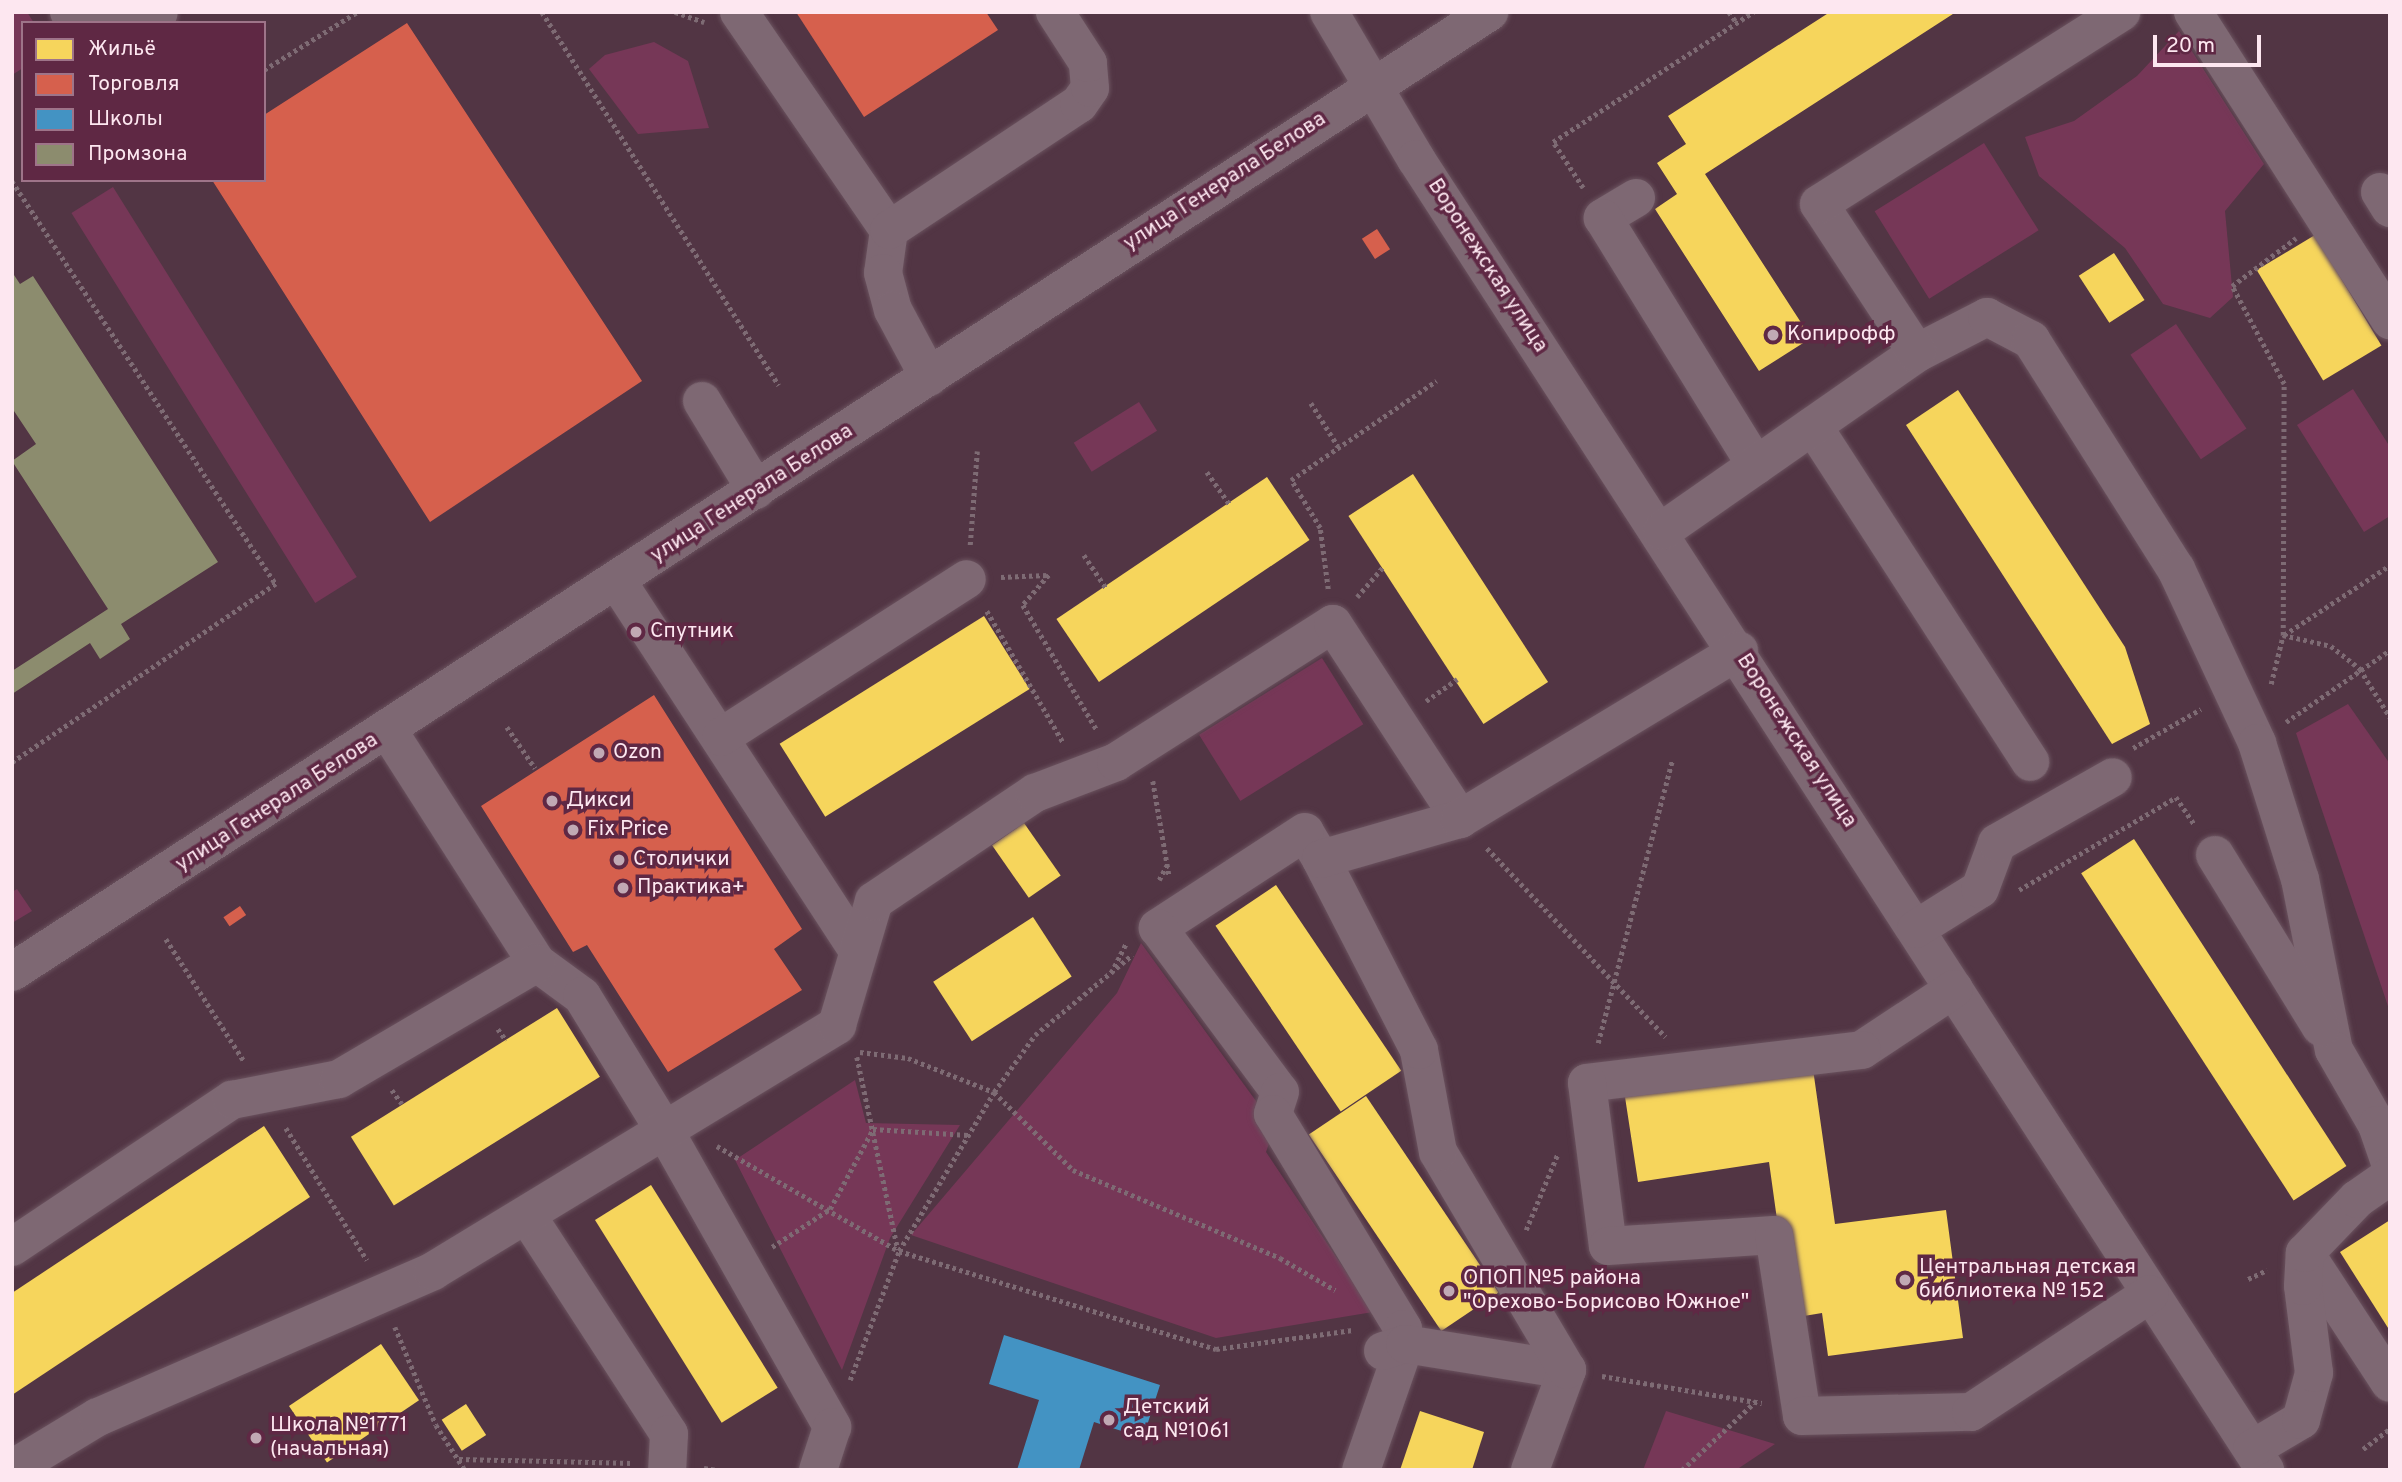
<!DOCTYPE html>
<html>
<head>
<meta charset="utf-8">
<style>
	body { margin:0 }
	#map { position:relative; width:2402px; height:1482px; overflow:hidden; background:#523544; font-family:Overpass,sans-serif }
	div>[style] { position:absolute }
	[style*='--x'] { left:calc(var(--x)*1px); top:calc(var(--y)*1px); width:calc(var(--w)*1px); rotate:calc(var(--a)*1deg) }
	.green>* { inset:0; background:#763757; transform-origin:0 0 }
	.homes>* { inset:0; background:#f6d55c; transform-origin:0 0 }
	.shops>* { inset:0; background:#d6604d; transform-origin:0 0 }
	.schools>* { inset:0; background:#4393c3 }
	.industry>* { inset:0; background:#8c8c6e }
	.path>* { height:4.5px; margin-top:-2.25px; transform-origin:0; background:repeating-linear-gradient(90deg,#7e6b74 0 3.5px,transparent 0 7px) }
	.roads { filter:drop-shadow(0 0 2px #6a525e) drop-shadow(0 0 2px #6a525e) }
	.minor>* { height:38px; margin:-19px; padding:0 19px; transform-origin:19px; border-radius:19px; background:#7e6873 }
	.dots>* { width:19px; height:19px; translate:-50% -50%; box-sizing:border-box; border:4px solid #5f2844; border-radius:50% }
	span { translate:-50% -50%; white-space:nowrap; text-align:center; line-height:1.15; -webkit-text-stroke:7px #5f2844; paint-order:stroke }
	.street-label { font-size:21px; color:#fde7f0 }
	.poi-label { font-size:21px; color:#fde7f0 }
	.left { translate:0 -50%; text-align:left }
	.frame { position:absolute; inset:0; border:14px solid #fde7f0; pointer-events:none }
	.legend { position:absolute; left:21px; top:21px; width:245px; height:161px; box-sizing:border-box; background:#5f2844; border:2px solid #9e7489; margin:0; padding:9px 12px; list-style:none; font-size:21px; color:#fde7f0 }
	.legend li { display:flex; align-items:center; gap:14px; height:35px }
	.legend b { width:35px; border:2px solid #9e7489 }
	.scale { position:absolute; left:2153px; top:35px; width:108px; height:32px; box-sizing:border-box; border:4px solid #fde7f0; border-top:0; padding-left:9px; font-size:21px; line-height:24px; white-space:nowrap; color:#fde7f0; -webkit-text-stroke:5px #5f2844; paint-order:stroke }
</style>
</head>
<body>
<div id="map">
	<div class="green">
		<i style="clip-path:polygon(12px 12px,27px 12px,34px 23px,23px 23px,23px 68px,12px 75px)"></i>
		<i style="clip-path:polygon(2179px 31px,2264px 164px,2225px 211px,2233px 297px,2210px 318px,2163px 304px,2125px 248px,2039px 176px,2025px 137px,2074px 121px,2137px 76px)"></i>
		<i style="clip-path:polygon(654px 42px,688px 61px,709px 128px,638px 134px,589px 69px,605px 55px)"></i>
		<i style="left:1984px;top:143px;width:103px;height:129px;rotate:58deg"></i>
		<i style="left:113px;top:187px;width:460px;height:49px;rotate:58deg"></i>
		<i style="left:2176px;top:324px;width:126px;height:55px;rotate:56deg"></i>
		<i style="clip-path:polygon(2353px 389px,2390px 447px,2390px 516px,2364px 532px,2297px 425px)"></i>
		<i style="left:1139px;top:402px;width:34px;height:77px;rotate:58deg"></i>
		<i style="left:1322px;top:658px;width:78px;height:145px;rotate:58deg"></i>
		<i style="clip-path:polygon(2348px 704px,2390px 764px,2390px 1012px,2296px 733px)"></i>
		<i style="clip-path:polygon(17px 889px,32px 911px,12px 923px,12px 892px)"></i>
		<i style="clip-path:polygon(1141px 943px,1275px 1127px,1266px 1152px,1373px 1312px,1216px 1338px,911px 1235px,1117px 993px)"></i>
		<i style="clip-path:polygon(855px 1080px,866px 1123px,960px 1125px,890px 1238px,842px 1370px,735px 1160px)"></i>
		<i style="clip-path:polygon(1666px 1411px,1775px 1444px,1736px 1470px,1643px 1470px)"></i>
	</div>
	<div class="homes">
		<i style="clip-path:polygon(1830px 12px,1956px 12px,1705px 174px,1811px 338px,1759px 371px,1655px 209px,1677px 194px,1657px 163px,1686px 144px,1668px 116px)"></i>
		<i style="left:2315px;top:235px;width:129px;height:68px;rotate:59deg"></i>
		<i style="left:2114px;top:253px;width:56px;height:42px;rotate:57deg"></i>
		<i style="clip-path:polygon(1958px 390px,2125px 647px,2150px 724px,2112px 744px,1906px 425px)"></i>
		<i style="left:1413px;top:474px;width:248px;height:77px;rotate:57deg"></i>
		<i style="left:1267px;top:477px;width:76px;height:254px;rotate:56deg"></i>
		<i style="left:984px;top:616px;width:86px;height:241px;rotate:58deg"></i>
		<i style="left:1024px;top:823px;width:64px;height:39px;rotate:55deg"></i>
		<i style="left:2134px;top:839px;width:390px;height:63px;rotate:57deg"></i>
		<i style="left:1276px;top:885px;width:224px;height:73px;rotate:56deg"></i>
		<i style="left:1033px;top:917px;width:71px;height:119px;rotate:57deg"></i>
		<i style="left:557px;top:1008px;width:81px;height:243px;rotate:58deg"></i>
		<i style="clip-path:polygon(1813px 1069px,1835px 1224px,1946px 1210px,1963px 1338px,1828px 1356px,1822px 1313px,1804px 1316px,1779px 1234px,1769px 1162px,1638px 1182px,1625px 1097px)"></i>
		<i style="left:1366px;top:1096px;width:237px;height:69px;rotate:56deg"></i>
		<i style="clip-path:polygon(264px 1126px,310px 1197px,12px 1395px,12px 1293px)"></i>
		<i style="left:651px;top:1185px;width:239px;height:66px;rotate:58deg"></i>
		<i style="clip-path:polygon(2390px 1220px,2390px 1331px,2340px 1252px)"></i>
		<i style="left:381px;top:1344px;width:68px;height:111px;rotate:56deg"></i>
		<i style="left:466px;top:1404px;width:37px;height:29px;rotate:57deg"></i>
		<i style="clip-path:polygon(1420px 1411px,1484px 1432px,1472px 1470px,1400px 1470px)"></i>
	</div>
	<div class="shops">
		<i style="clip-path:polygon(796px 12px,986px 12px,998px 30px,864px 117px)"></i>
		<i style="clip-path:polygon(407px 23px,642px 381px,430px 522px,212px 180px,264px 180px,264px 115px)"></i>
		<i style="left:1377px;top:229px;width:24px;height:18px;rotate:57deg"></i>
		<i style="clip-path:polygon(654px 695px,802px 929px,774px 949px,802px 990px,668px 1072px,587px 945px,573px 952px,481px 806px)"></i>
		<i style="left:240px;top:906px;width:11px;height:20px;rotate:56deg"></i>
	</div>
	<div class="schools">
		<i style="clip-path:polygon(1004px 1335px,1160px 1385px,1143px 1438px,1094px 1422px,1079px 1470px,1017px 1470px,1039px 1400px,989px 1384px)"></i>
	</div>
	<div class="industry">
		<i style="clip-path:polygon(12px 272px,20px 284px,33px 276px,218px 562px,121px 624px,130px 639px,100px 659px,90px 643px,12px 694px,12px 671px,108px 609px,12px 461px,36px 444px,12px 408px)"></i>
	</div>
	<div class="path">
		<i style="--x:542;--y:12;--w:442;--a:57.6"></i>
		<i style="--x:675;--y:12;--w:31;--a:19"></i>
		<i style="--x:1729;--y:12;--w:14;--a:54"></i>
		<i style="--x:264;--y:70;--w:110;--a:-31.9"></i>
		<i style="--x:12;--y:181;--w:482;--a:56.8"></i>
		<i style="--x:276;--y:584;--w:319;--a:145.9"></i>
		<i style="--x:1583;--y:188;--w:55;--a:-123.1"></i>
		<i style="--x:1553;--y:142;--w:239;--a:-33"></i>
		<i style="--x:1311;--y:403;--w:51;--a:57.9"></i>
		<i style="--x:1207;--y:472;--w:39;--a:55"></i>
		<i style="--x:970;--y:545;--w:94;--a:-85.7"></i>
		<i style="--x:1084;--y:555;--w:40;--a:56"></i>
		<i style="--x:1049;--y:575;--w:40;--a:131"></i>
		<i style="--x:1023;--y:605;--w:145;--a:59.4"></i>
		<i style="--x:1001;--y:577;--w:47;--a:-2.4"></i>
		<i style="--x:1328;--y:589;--w:62;--a:-97.5"></i>
		<i style="--x:1320;--y:528;--w:56;--a:-121.1"></i>
		<i style="--x:1291;--y:480;--w:176;--a:-34.3"></i>
		<i style="--x:1357;--y:597;--w:40;--a:-49"></i>
		<i style="--x:987;--y:611;--w:151;--a:59.9"></i>
		<i style="--x:2283;--y:635;--w:49;--a:12.9"></i>
		<i style="--x:2331;--y:646;--w:37;--a:38"></i>
		<i style="--x:2360;--y:669;--w:57;--a:58"></i>
		<i style="--x:2284;--y:635;--w:127;--a:-33.4"></i>
		<i style="--x:2271;--y:684;--w:50;--a:-76.2"></i>
		<i style="--x:2283;--y:635;--w:251;--a:-89.8"></i>
		<i style="--x:2284;--y:384;--w:111;--a:-118"></i>
		<i style="--x:2232;--y:286;--w:80;--a:-36.9"></i>
		<i style="--x:1426;--y:701;--w:38;--a:-35"></i>
		<i style="--x:2286;--y:722;--w:126;--a:-34.7"></i>
		<i style="--x:507;--y:727;--w:50;--a:55.7"></i>
		<i style="--x:2133;--y:748;--w:78;--a:-29.8"></i>
		<i style="--x:1153;--y:781;--w:95;--a:80.3"></i>
		<i style="--x:1487;--y:848;--w:260;--a:46.6"></i>
		<i style="--x:1159;--y:880;--w:19;--a:-62"></i>
		<i style="--x:2019;--y:890;--w:182;--a:-30.6"></i>
		<i style="--x:2176;--y:797;--w:34;--a:56"></i>
		<i style="--x:166;--y:939;--w:145;--a:57.4"></i>
		<i style="--x:1111;--y:973;--w:33;--a:-63"></i>
		<i style="--x:498;--y:1029;--w:14;--a:54"></i>
		<i style="--x:1598;--y:1043;--w:293;--a:-75.3"></i>
		<i style="--x:860;--y:1052;--w:48;--a:7.1"></i>
		<i style="--x:908;--y:1058;--w:92;--a:21.6"></i>
		<i style="--x:994;--y:1092;--w:111;--a:44.6"></i>
		<i style="--x:1073;--y:1170;--w:225;--a:23"></i>
		<i style="--x:1280;--y:1258;--w:64;--a:30.2"></i>
		<i style="--x:857;--y:1057;--w:197;--a:78"></i>
		<i style="--x:392;--y:1090;--w:17;--a:54"></i>
		<i style="--x:286;--y:1128;--w:155;--a:58.5"></i>
		<i style="--x:717;--y:1146;--w:210;--a:30"></i>
		<i style="--x:899;--y:1251;--w:332;--a:17.2"></i>
		<i style="--x:1216;--y:1349;--w:138;--a:-7.9"></i>
		<i style="--x:1526;--y:1230;--w:83;--a:-67.4"></i>
		<i style="--x:772;--y:1247;--w:69;--a:-33.2"></i>
		<i style="--x:830;--y:1209;--w:91;--a:-61.7"></i>
		<i style="--x:873;--y:1129;--w:95;--a:3.6"></i>
		<i style="--x:2248;--y:1279;--w:21;--a:-25"></i>
		<i style="--x:395;--y:1327;--w:106;--a:67.3"></i>
		<i style="--x:436;--y:1425;--w:54;--a:57.2"></i>
		<i style="--x:1602;--y:1376;--w:162;--a:9.6"></i>
		<i style="--x:850;--y:1380;--w:138;--a:-69.2"></i>
		<i style="--x:899;--y:1251;--w:185;--a:-59.1"></i>
		<i style="--x:994;--y:1092;--w:70;--a:-54.3"></i>
		<i style="--x:1035;--y:1035;--w:126;--a:-39.5"></i>
		<i style="--x:2363;--y:1449;--w:34;--a:-37"></i>
		<i style="--x:459;--y:1459;--w:173;--a:1.3"></i>
		<i style="--x:704;--y:1468;--w:13;--a:9"></i>
		<i style="--x:1682;--y:1470;--w:101;--a:-43"></i>
	</div>
	<div class="roads">
		<div class="minor">
			<i style="--x:69;--y:12;--w:12;--a:59"></i>
			<i style="--x:75;--y:22;--w:84;--a:-6.1"></i>
			<i style="--x:739;--y:12;--w:265;--a:55.5"></i>
			<i style="--x:889;--y:230;--w:43;--a:97.9"></i>
			<i style="--x:883;--y:273;--w:38;--a:75"></i>
			<i style="--x:893;--y:310;--w:76;--a:61.8"></i>
			<i style="--x:1329;--y:12;--w:171;--a:59.4"></i>
			<i style="--x:1416;--y:159;--w:1562;--a:57.07"></i>
			<i style="--x:2193;--y:12;--w:366;--a:57.4"></i>
			<i style="--x:2380;--y:192;--w:19;--a:58"></i>
			<i style="--x:1636;--y:198;--w:39;--a:149"></i>
			<i style="--x:1603;--y:218;--w:291;--a:58.3"></i>
			<i style="--x:889;--y:230;--w:228;--a:-33.6"></i>
			<i style="--x:1079;--y:104;--w:19;--a:-55"></i>
			<i style="--x:1090;--y:88;--w:25;--a:-95"></i>
			<i style="--x:1088;--y:63;--w:61;--a:-122.9"></i>
			<i style="--x:1917;--y:353;--w:79;--a:-27.2"></i>
			<i style="--x:1987;--y:317;--w:50;--a:27.6"></i>
			<i style="--x:2031;--y:340;--w:271;--a:57.7"></i>
			<i style="--x:2176;--y:569;--w:192;--a:65"></i>
			<i style="--x:2257;--y:743;--w:143;--a:72.5"></i>
			<i style="--x:2300;--y:879;--w:174;--a:78.8"></i>
			<i style="--x:2334;--y:1050;--w:86;--a:60.2"></i>
			<i style="--x:2377;--y:1125;--w:39;--a:71"></i>
			<i style="--x:702;--y:401;--w:104;--a:58.8"></i>
			<i style="--x:1813;--y:426;--w:400;--a:57.1"></i>
			<i style="--x:1662;--y:531;--w:311;--a:-34.9"></i>
			<i style="--x:1917;--y:353;--w:178;--a:-123.3"></i>
			<i style="--x:1819;--y:204;--w:358;--a:-32.4"></i>
			<i style="--x:617;--y:581;--w:442;--a:56.9"></i>
			<i style="--x:389;--y:732;--w:274;--a:57.4"></i>
			<i style="--x:537;--y:963;--w:56;--a:36.3"></i>
			<i style="--x:582;--y:996;--w:161;--a:58.5"></i>
			<i style="--x:666;--y:1133;--w:338;--a:60.5"></i>
			<i style="--x:832;--y:1427;--w:45;--a:108"></i>
			<i style="--x:721;--y:737;--w:292;--a:-32.7"></i>
			<i style="--x:2215;--y:855;--w:202;--a:58.4"></i>
			<i style="--x:1321;--y:859;--w:31;--a:-121"></i>
			<i style="--x:1305;--y:832;--w:176;--a:146.9"></i>
			<i style="--x:1158;--y:928;--w:204;--a:53.4"></i>
			<i style="--x:1280;--y:1092;--w:23;--a:108"></i>
			<i style="--x:1273;--y:1114;--w:251;--a:58.8"></i>
			<i style="--x:1403;--y:1329;--w:15;--a:82"></i>
			<i style="--x:1405;--y:1344;--w:133;--a:109.2"></i>
			<i style="--x:1916;--y:929;--w:75;--a:-32"></i>
			<i style="--x:1980;--y:889;--w:49;--a:-69.7"></i>
			<i style="--x:1997;--y:843;--w:133;--a:-29.6"></i>
			<i style="--x:12;--y:972;--w:1762;--a:-33.02"></i>
			<i style="--x:1954;--y:989;--w:110;--a:146.5"></i>
			<i style="--x:1862;--y:1050;--w:277;--a:173.2"></i>
			<i style="--x:1587;--y:1083;--w:164;--a:82.7"></i>
			<i style="--x:1608;--y:1246;--w:166;--a:-3.8"></i>
			<i style="--x:1774;--y:1235;--w:183;--a:81.2"></i>
			<i style="--x:1802;--y:1416;--w:169;--a:-1.4"></i>
			<i style="--x:1971;--y:1412;--w:214;--a:-33.4"></i>
			<i style="--x:528;--y:1217;--w:259;--a:57"></i>
			<i style="--x:669;--y:1434;--w:36;--a:93"></i>
			<i style="--x:12;--y:1247;--w:265;--a:-33.8"></i>
			<i style="--x:232;--y:1100;--w:109;--a:-11.1"></i>
			<i style="--x:339;--y:1079;--w:229;--a:-30.4"></i>
			<i style="--x:2305;--y:1253;--w:155;--a:56.8"></i>
			<i style="--x:1383;--y:1351;--w:23;--a:-18"></i>
			<i style="--x:1405;--y:1344;--w:164;--a:9.1"></i>
			<i style="--x:2252;--y:1449;--w:57;--a:-30.6"></i>
			<i style="--x:2301;--y:1420;--w:49;--a:-74.5"></i>
			<i style="--x:2314;--y:1373;--w:88;--a:-97.2"></i>
			<i style="--x:2303;--y:1286;--w:33;--a:-87"></i>
			<i style="--x:2305;--y:1253;--w:75;--a:-46.1"></i>
			<i style="--x:2357;--y:1199;--w:40;--a:-34.9"></i>
			<i style="--x:12;--y:1469;--w:100;--a:-31.2"></i>
			<i style="--x:98;--y:1417;--w:365;--a:-23.5"></i>
			<i style="--x:433;--y:1271;--w:473;--a:-31.3"></i>
			<i style="--x:837;--y:1025;--w:129;--a:-73.4"></i>
			<i style="--x:874;--y:901;--w:194;--a:-33.9"></i>
			<i style="--x:1035;--y:793;--w:87;--a:-20.9"></i>
			<i style="--x:1116;--y:762;--w:257;--a:-32.5"></i>
			<i style="--x:1333;--y:624;--w:233;--a:56.9"></i>
			<i style="--x:1530;--y:1470;--w:107;--a:-69.7"></i>
			<i style="--x:1567;--y:1370;--w:253;--a:-120.6"></i>
			<i style="--x:1438;--y:1152;--w:104;--a:-100.6"></i>
			<i style="--x:1419;--y:1050;--w:215;--a:-117.2"></i>
			<i style="--x:1321;--y:859;--w:145;--a:-16.1"></i>
			<i style="--x:1460;--y:819;--w:326;--a:-31.1"></i>
		</div>
	</div>
	<div class="dots">
		<i style="left:1773px;top:335px;background:#c1a9b4"></i>
		<i style="left:636px;top:632px;background:#c1a9b4"></i>
		<i style="left:599px;top:753px;background:#c1a9b4"></i>
		<i style="left:552px;top:801px;background:#c1a9b4"></i>
		<i style="left:573px;top:830px;background:#c1a9b4"></i>
		<i style="left:619px;top:860px;background:#c1a9b4"></i>
		<i style="left:623px;top:888px;background:#c1a9b4"></i>
		<i style="left:1905px;top:1280px;background:#c1a9b4"></i>
		<i style="left:1449px;top:1291px;background:#c1a9b4"></i>
		<i style="left:1109px;top:1420px;background:#c1a9b4"></i>
		<i style="left:256px;top:1438px;background:#c1a9b4"></i>
	</div>
	<div class="street-label">
		<span style="left:1225px;top:182px;rotate:-33deg">улица Генерала Белова</span>
		<span style="left:1487px;top:266px;rotate:57deg">Воронежская улица</span>
		<span style="left:752px;top:494px;rotate:-33deg">улица Генерала Белова</span>
		<span style="left:1796px;top:741px;rotate:57deg">Воронежская улица</span>
		<span style="left:277px;top:803px;rotate:-33deg">улица Генерала Белова</span>
	</div>
	<div class="poi-label">
		<span class="left" style="left:1787px;top:335px">Копирофф</span>
		<span class="left" style="left:650px;top:632px">Спутник</span>
		<span class="left" style="left:613px;top:753px">Ozon</span>
		<span class="left" style="left:566px;top:801px">Дикси</span>
		<span class="left" style="left:587px;top:830px">Fix Price</span>
		<span class="left" style="left:633px;top:860px">Столички</span>
		<span class="left" style="left:637px;top:888px">Практика+</span>
		<span class="left" style="left:1919px;top:1280px">Центральная детская<br>библиотека № 152</span>
		<span class="left" style="left:1463px;top:1291px">ОПОП №5 района<br>"Орехово-Борисово Южное"</span>
		<span class="left" style="left:1123px;top:1420px">Детский<br>сад №1061</span>
		<span class="left" style="left:270px;top:1438px">Школа №1771<br>(начальная)</span>
	</div>
	<div class="frame"></div>
	<ul class="legend">
	<li><b style="height:19px;background:#f6d55c"></b>Жильё</li>
	<li><b style="height:19px;background:#d6604d"></b>Торговля</li>
	<li><b style="height:19px;background:#4393c3"></b>Школы</li>
	<li><b style="height:19px;background:#8c8c6e"></b>Промзона</li>
	</ul>
	<div class="scale">20 m</div>
</div>
</body>
</html>
